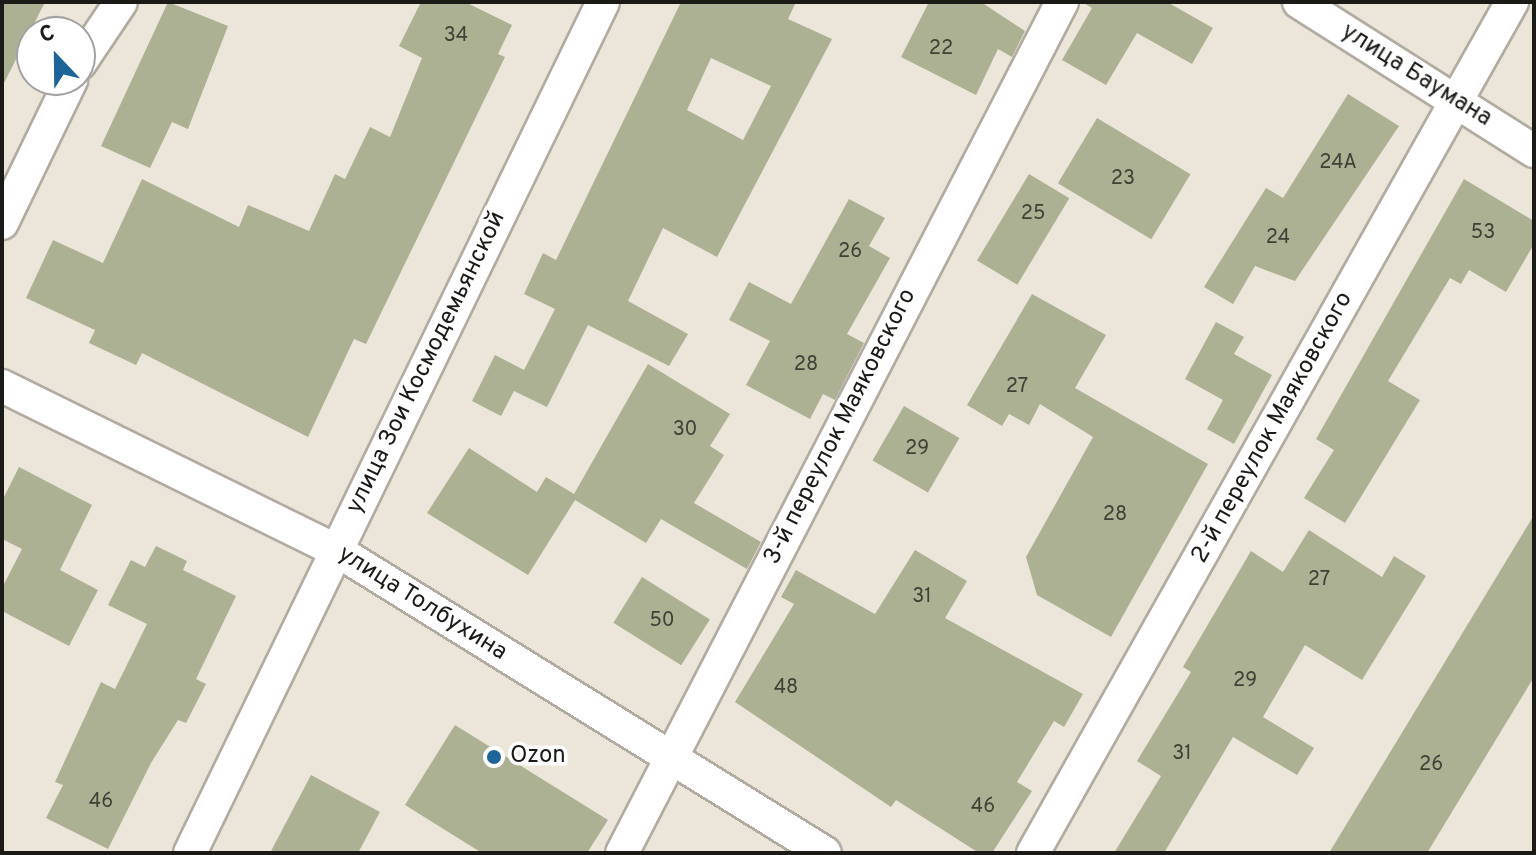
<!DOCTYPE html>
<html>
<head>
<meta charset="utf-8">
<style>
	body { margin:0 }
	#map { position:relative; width:1536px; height:855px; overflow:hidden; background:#ece5da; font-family:Overpass,sans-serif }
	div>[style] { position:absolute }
	.building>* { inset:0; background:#adb193; transform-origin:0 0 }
	.roads { filter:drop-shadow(2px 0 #b1aba1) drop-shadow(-2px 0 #b1aba1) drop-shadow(0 2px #b1aba1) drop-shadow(0 -2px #b1aba1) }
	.street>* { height:32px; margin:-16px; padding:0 16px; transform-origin:16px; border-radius:16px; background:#fff }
	.dots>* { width:22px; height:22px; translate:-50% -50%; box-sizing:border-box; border:4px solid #fff; border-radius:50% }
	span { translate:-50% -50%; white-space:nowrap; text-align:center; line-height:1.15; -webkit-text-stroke:7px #fff; paint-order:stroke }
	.number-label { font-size:20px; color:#404035 }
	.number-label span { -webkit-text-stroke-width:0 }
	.street-label { font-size:24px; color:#1c1a16 }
	.poi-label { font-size:24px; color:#1c1a16 }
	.left { translate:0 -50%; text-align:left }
	.frame { position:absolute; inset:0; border:4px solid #1c1a16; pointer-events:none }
	.north { position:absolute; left:16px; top:16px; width:80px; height:80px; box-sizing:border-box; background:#fff; border:2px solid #a4a3a2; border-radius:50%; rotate:338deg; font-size:22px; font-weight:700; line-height:32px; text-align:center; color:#1c1a16 }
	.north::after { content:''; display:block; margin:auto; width:28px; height:36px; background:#1d6498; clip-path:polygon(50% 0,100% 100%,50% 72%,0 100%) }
</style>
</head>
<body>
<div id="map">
	<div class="building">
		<div style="clip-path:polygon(2px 2px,45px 2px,2px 87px)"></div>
		<div style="clip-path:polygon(168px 2px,228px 26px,188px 129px,172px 122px,150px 168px,101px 146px)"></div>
		<div style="clip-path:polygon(421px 2px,465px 2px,512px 25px,498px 54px,505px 57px,366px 344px,354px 339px,308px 437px,142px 353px,136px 365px,89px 343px,95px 330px,26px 298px,53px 240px,103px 263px,142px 179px,239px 227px,248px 205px,309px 231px,335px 174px,345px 179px,370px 127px,390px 137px,422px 58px,399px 46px)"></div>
		<div style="clip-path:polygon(evenodd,681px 2px,796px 2px,788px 19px,832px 39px,717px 257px,663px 228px,628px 301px,688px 334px,669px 366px,588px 325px,547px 407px,514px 391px,501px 416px,472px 401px,495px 355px,524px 370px,555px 309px,524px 294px,543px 253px,556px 260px,681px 2px,711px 58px,771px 86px,743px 140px,687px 110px,711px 58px)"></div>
		<div style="clip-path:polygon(929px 2px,981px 2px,1025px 31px,1012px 57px,998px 49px,976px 95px,901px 57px)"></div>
		<div style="clip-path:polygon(1082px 2px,1167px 2px,1213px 28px,1192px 64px,1137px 33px,1106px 85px,1062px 60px,1092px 8px)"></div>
		<div style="clip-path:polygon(1348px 94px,1399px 126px,1295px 281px,1255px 266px,1233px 304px,1204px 287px,1266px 188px,1283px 198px)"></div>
		<div style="left:1097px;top:118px;width:109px;height:76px;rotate:31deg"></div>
		<div style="left:1029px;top:174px;width:47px;height:101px;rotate:31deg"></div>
		<div style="clip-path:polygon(1464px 179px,1534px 221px,1534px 244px,1506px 292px,1469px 270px,1461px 284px,1450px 278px,1388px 381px,1420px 400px,1345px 523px,1304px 498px,1334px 450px,1316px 439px)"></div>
		<div style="clip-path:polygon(849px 199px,885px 218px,869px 246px,890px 258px,847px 334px,864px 343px,835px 400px,823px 394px,810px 419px,746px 385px,770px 341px,729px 320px,749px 282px,791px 304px)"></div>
		<div style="clip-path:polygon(1032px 294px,1106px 335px,1075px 388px,1208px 464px,1111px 637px,1037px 595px,1026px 557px,1093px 437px,1040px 404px,1029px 425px,1009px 414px,1002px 426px,967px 405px)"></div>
		<div style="clip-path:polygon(1216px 322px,1244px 337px,1234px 354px,1272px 375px,1234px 444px,1207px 429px,1223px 400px,1185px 379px)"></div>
		<div style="clip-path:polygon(648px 364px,730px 414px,710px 446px,724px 455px,694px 503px,761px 542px,747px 569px,661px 519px,646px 543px,575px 500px,528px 575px,427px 513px,469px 448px,537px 492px,546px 477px,574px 494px)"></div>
		<div style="left:904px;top:406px;width:64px;height:63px;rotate:30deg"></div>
		<div style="clip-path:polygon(19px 467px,92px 505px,60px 570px,98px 590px,69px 646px,2px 611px,2px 588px,22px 549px,2px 539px,2px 501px)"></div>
		<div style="clip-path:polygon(1534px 515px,1534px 677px,1427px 853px,1329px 853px)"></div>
		<div style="clip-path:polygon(1309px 530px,1382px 577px,1394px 556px,1426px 576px,1362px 680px,1305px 645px,1263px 717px,1314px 748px,1297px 775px,1233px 737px,1164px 853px,1114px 853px,1161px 776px,1137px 761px,1191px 672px,1183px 667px,1251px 551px,1283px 572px)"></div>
		<div style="clip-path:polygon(156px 546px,187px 561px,183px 570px,236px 596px,196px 679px,206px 684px,186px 723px,178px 720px,151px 763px,108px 849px,46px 818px,63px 785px,55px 782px,101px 682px,115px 689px,147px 624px,108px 605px,131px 560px,145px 567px)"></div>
		<div style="clip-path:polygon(915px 550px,967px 581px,945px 618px,1083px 694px,1064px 727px,1054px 721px,1017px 782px,1032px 791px,992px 853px,979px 853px,896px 800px,891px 807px,735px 702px,794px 604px,781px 597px,796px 570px,875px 614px)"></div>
		<div style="left:642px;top:577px;width:80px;height:54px;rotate:32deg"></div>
		<div style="clip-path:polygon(455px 725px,608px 820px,587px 853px,482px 853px,405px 805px)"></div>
		<div style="clip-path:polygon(311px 775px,380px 812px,358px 853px,270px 853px)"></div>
	</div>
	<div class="roads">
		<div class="street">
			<div style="left:1299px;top:2px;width:278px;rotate:32.4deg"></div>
			<div style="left:80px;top:63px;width:73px;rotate:-56.1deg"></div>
			<div style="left:2px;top:223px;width:159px;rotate:-64.2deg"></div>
			<div style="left:2px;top:386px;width:372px;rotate:26.2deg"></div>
			<div style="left:336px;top:550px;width:575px;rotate:31.78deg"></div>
			<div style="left:190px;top:853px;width:946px;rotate:-64.11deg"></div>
			<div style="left:622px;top:853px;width:958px;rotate:-62.66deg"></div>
			<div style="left:1033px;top:853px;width:977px;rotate:-60.63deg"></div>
		</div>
	</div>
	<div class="dots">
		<div style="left:494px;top:757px;background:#1d6498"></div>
	</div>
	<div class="number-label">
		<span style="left:456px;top:36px">34</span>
		<span style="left:941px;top:49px">22</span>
		<span style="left:1338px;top:163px">24А</span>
		<span style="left:1123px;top:179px">23</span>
		<span style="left:1033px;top:214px">25</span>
		<span style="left:1483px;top:233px">53</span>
		<span style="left:1278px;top:238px">24</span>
		<span style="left:850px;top:252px">26</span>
		<span style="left:806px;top:365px">28</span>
		<span style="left:1017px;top:387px">27</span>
		<span style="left:685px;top:430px">30</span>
		<span style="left:917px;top:449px">29</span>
		<span style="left:1115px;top:515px">28</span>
		<span style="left:1319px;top:580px">27</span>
		<span style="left:922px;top:597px">31</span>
		<span style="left:662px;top:621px">50</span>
		<span style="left:1245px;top:681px">29</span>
		<span style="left:786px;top:688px">48</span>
		<span style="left:1182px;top:754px">31</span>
		<span style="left:1431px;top:765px">26</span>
		<span style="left:101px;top:802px">46</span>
		<span style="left:983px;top:807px">46</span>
	</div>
	<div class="street-label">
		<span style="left:1416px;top:76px;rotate:32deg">улица Баумана</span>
		<span style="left:427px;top:363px;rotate:-64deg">улица Зои Космодемьянской</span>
		<span style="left:841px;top:427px;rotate:-63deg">3-й переулок Маяковского</span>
		<span style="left:1273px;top:428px;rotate:-61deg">2-й переулок Маяковского</span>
		<span style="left:422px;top:604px;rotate:32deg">улица Толбухина</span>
	</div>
	<div class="poi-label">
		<span class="left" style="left:510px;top:757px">Ozon</span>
	</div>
	<div class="frame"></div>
	<div class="north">С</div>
</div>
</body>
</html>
